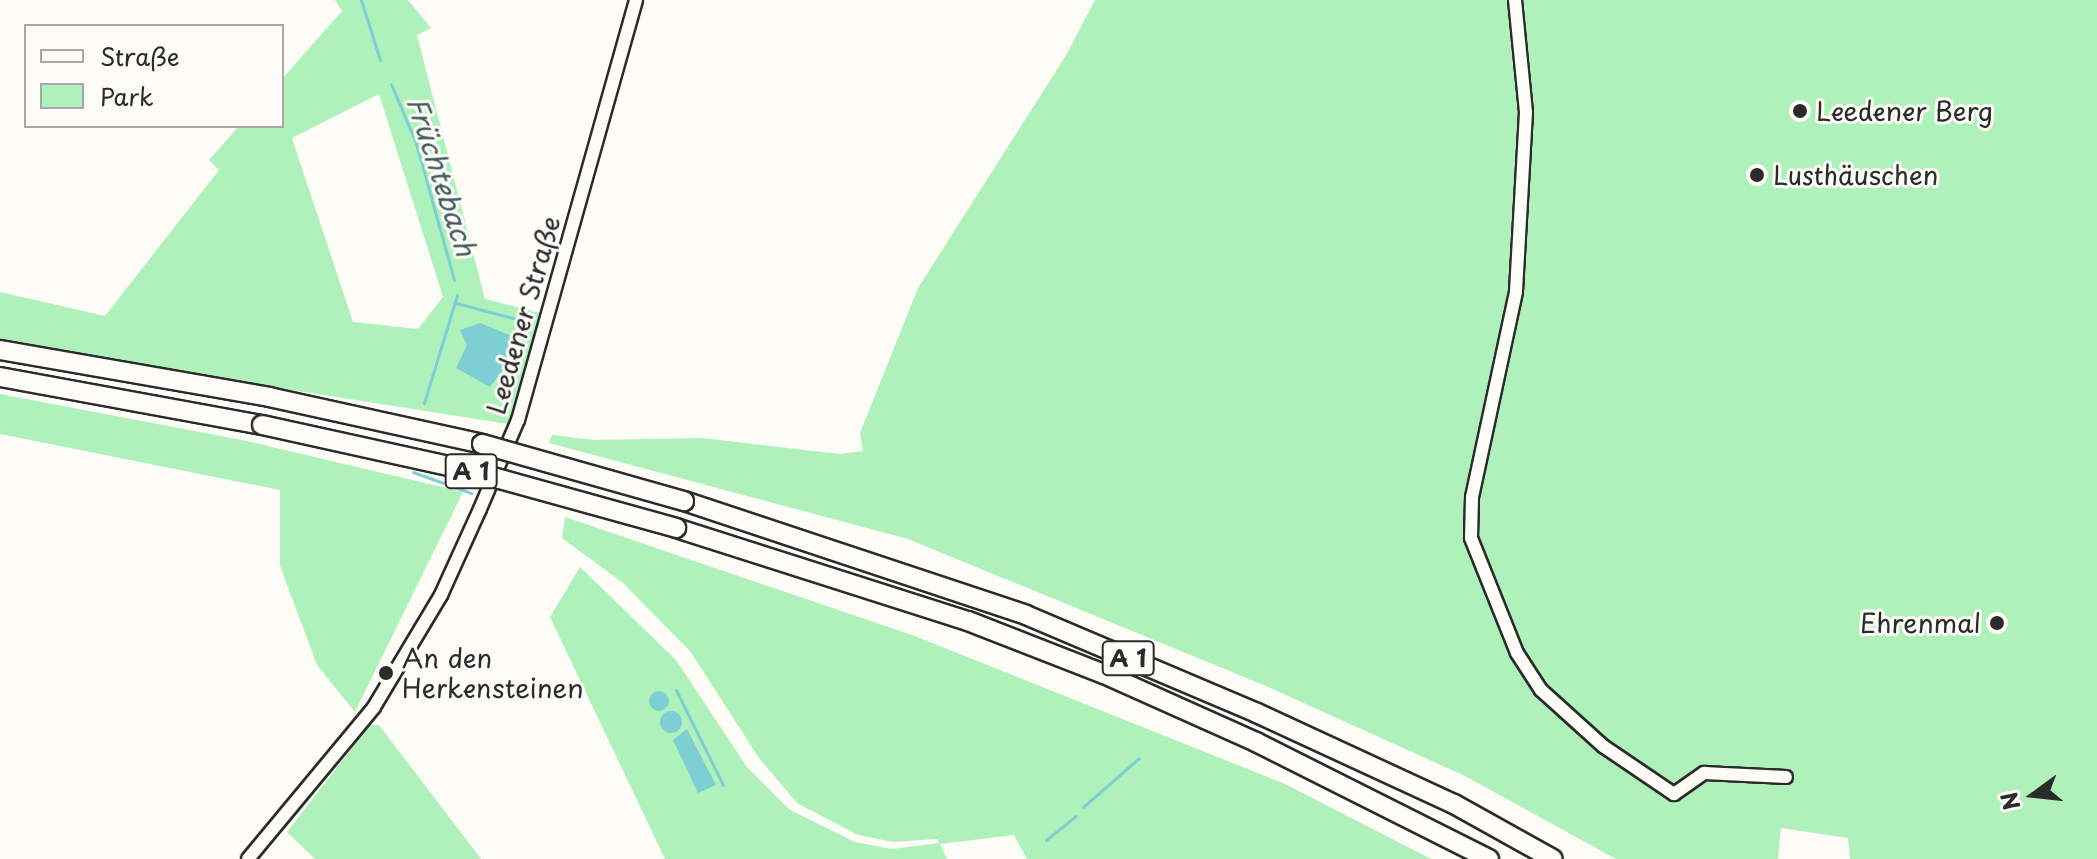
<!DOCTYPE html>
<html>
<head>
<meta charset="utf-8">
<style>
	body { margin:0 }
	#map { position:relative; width:2097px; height:859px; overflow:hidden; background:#fdfcf7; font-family:"Playpen Sans",sans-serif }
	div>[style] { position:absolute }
	.green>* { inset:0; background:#aef1ba }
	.water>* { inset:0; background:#7ecfd4 }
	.round { border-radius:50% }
	.stream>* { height:3px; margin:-1.5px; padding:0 1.5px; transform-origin:1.5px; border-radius:1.5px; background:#7ecfd4 }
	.roads { filter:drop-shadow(2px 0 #2b2b2b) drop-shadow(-2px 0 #2b2b2b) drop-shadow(0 2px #2b2b2b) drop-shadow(0 -2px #2b2b2b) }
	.minor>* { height:12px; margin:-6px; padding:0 6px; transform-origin:6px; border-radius:6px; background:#fdfcf7 }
	.highway>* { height:18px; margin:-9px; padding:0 9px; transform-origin:9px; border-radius:9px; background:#fdfcf7 }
	.bridges { filter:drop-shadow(2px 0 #2b2b2b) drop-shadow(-2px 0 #2b2b2b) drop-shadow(0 2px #2b2b2b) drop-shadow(0 -2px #2b2b2b) }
	.highway-bridge>* { height:18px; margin:-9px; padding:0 9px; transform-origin:9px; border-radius:9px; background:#fdfcf7 }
	.dots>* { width:22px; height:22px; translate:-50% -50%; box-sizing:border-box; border:4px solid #fdfcf7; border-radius:50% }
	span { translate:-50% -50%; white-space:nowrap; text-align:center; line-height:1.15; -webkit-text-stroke:6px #fdfcf7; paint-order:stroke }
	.shield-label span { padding:2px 6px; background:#fdfcf7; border:2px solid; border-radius:6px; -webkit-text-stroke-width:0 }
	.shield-label { font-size:24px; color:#2b2b2b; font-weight:700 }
	.poi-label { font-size:26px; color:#2b2b2b }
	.left { translate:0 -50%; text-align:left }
	.right { translate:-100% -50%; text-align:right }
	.street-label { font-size:26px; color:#2b2b2b }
	.water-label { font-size:28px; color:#445c5e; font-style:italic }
	.legend { position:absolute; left:24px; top:24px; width:260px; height:104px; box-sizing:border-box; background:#fdfcf7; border:2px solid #a9a8a5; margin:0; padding:10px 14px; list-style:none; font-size:24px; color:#2b2b2b }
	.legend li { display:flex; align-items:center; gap:16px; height:40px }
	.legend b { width:40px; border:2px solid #a9a8a5 }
	.north { position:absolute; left:1993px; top:755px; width:80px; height:80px; -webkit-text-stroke:6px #fdfcf7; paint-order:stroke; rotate:255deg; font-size:22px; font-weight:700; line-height:32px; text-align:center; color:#2b2b2b }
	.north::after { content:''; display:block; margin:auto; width:28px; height:36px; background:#2b2b2b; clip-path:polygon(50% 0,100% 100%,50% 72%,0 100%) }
</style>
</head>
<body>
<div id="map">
	<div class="green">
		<div style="clip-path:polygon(evenodd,335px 0,408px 0,431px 28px,417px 35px,485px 299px,540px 313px,508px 424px,0 344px,0 292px,105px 316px,219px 170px,209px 160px,239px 126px,282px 126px,282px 79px,342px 11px,335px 0,379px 94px,443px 297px,418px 329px,353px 322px,292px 138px,379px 94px)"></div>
		<div style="clip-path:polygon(1095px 0,2097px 0,2097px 859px,1850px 859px,1848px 838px,1781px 828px,1778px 859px,1616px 859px,1465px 776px,1266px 686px,908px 539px,549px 443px,552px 435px,595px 440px,702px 438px,839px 454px,863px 451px,860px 433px,918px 288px,1065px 57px)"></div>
		<div style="clip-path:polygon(0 394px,247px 441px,463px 492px,355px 712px,317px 665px,280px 566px,280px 490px,0 434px)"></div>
		<div style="clip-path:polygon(565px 517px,912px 635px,1285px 784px,1431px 859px,1027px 859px,1014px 835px,940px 844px,947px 859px,665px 859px,550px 617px,580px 567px,676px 660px,747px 767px,790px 810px,855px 842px,892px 849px,939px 843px,937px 839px,893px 842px,858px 835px,797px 803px,759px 758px,690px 651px,623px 583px,562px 538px)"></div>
		<div style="clip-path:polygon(370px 725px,379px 725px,481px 859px,315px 859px,287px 832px)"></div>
	</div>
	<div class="water">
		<div style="clip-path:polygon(480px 323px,512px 336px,505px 368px,490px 387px,456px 368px,467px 345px,460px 330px)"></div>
		<div class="round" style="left:649px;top:691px;width:20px;height:20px"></div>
		<div class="round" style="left:660px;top:711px;width:22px;height:22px"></div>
		<div style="clip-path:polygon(687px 729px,716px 785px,698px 793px,673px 740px)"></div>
	</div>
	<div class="stream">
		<div style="left:361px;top:0;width:63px;rotate:72.4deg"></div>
		<div style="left:391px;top:84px;width:64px;rotate:67deg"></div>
		<div style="left:416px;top:143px;width:142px;rotate:74.5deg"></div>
		<div style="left:456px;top:303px;width:70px;rotate:14.8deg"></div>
		<div style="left:524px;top:321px;width:11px;rotate:75deg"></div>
		<div style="left:527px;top:332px;width:68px;rotate:106.3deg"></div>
		<div style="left:424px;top:403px;width:113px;rotate:-73deg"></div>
		<div style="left:413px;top:472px;width:62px;rotate:19.9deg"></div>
		<div style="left:676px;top:690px;width:106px;rotate:63.7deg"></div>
		<div style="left:1083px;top:807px;width:74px;rotate:-41.2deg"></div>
		<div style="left:1046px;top:840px;width:38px;rotate:-39deg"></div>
	</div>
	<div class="roads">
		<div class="minor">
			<div style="left:1515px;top:0;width:113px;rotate:84.4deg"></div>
			<div style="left:1526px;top:112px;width:180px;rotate:93.2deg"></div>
			<div style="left:1516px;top:292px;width:210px;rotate:102.1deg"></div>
			<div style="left:1472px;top:497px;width:41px;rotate:91.4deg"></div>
			<div style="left:1471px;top:538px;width:124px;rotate:68.2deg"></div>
			<div style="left:1517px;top:653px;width:44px;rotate:57deg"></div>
			<div style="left:1541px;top:690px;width:84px;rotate:42.1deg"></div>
			<div style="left:1603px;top:746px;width:86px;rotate:34.1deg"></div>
			<div style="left:1674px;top:794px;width:37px;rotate:-35deg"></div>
			<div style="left:1704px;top:773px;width:82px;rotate:2.8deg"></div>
			<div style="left:248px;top:859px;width:197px;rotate:-50.3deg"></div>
			<div style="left:374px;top:707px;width:131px;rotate:-59.1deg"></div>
			<div style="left:441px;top:595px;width:94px;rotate:-65.6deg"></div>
			<div style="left:480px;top:509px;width:97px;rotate:-66.9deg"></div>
			<div style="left:518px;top:420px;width:436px;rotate:-74.3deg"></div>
		</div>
		<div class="highway">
			<div style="left:0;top:350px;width:273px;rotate:9.9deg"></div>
			<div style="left:269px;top:397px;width:218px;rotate:12.4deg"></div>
			<div style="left:0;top:377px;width:266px;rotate:10.4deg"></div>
			<div style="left:684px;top:501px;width:360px;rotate:18.4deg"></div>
			<div style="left:1026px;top:615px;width:251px;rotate:23deg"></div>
			<div style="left:1257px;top:713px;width:217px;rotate:24.8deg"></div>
			<div style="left:1454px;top:804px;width:113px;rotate:29.1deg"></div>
			<div style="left:676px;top:528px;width:306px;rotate:17.7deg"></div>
			<div style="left:968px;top:621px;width:146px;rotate:21.3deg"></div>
			<div style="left:1104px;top:674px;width:167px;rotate:24.1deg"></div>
			<div style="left:1256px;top:742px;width:261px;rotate:26.7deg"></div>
		</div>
	</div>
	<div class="bridges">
		<div class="highway-bridge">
			<div style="left:262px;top:425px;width:214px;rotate:12.4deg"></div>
			<div style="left:471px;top:471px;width:213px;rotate:15.5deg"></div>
			<div style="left:482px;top:444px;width:210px;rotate:15.8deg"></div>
		</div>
	</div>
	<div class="dots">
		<div style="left:1800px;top:111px;background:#2b2b2b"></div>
		<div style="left:1757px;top:175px;background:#2b2b2b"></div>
		<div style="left:1997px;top:623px;background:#2b2b2b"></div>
		<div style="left:386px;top:673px;background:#2b2b2b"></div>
	</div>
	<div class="shield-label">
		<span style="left:471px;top:471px">A 1</span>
		<span style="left:1128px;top:658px">A 1</span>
	</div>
	<div class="poi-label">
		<span class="left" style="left:1816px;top:111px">Leedener Berg</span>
		<span class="left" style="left:1773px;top:175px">Lusthäuschen</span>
		<span class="right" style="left:1981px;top:623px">Ehrenmal</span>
		<span class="left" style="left:402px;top:673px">An den<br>Herkensteinen</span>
	</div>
	<div class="street-label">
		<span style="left:523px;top:315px;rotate:-74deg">Leedener Straße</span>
	</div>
	<div class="water-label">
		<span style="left:442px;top:176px;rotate:72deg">Früchtebach</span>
	</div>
	<ul class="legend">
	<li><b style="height:10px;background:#fdfcf7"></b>Straße</li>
	<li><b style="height:22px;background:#aef1ba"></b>Park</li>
	</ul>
	<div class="north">N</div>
</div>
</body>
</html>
